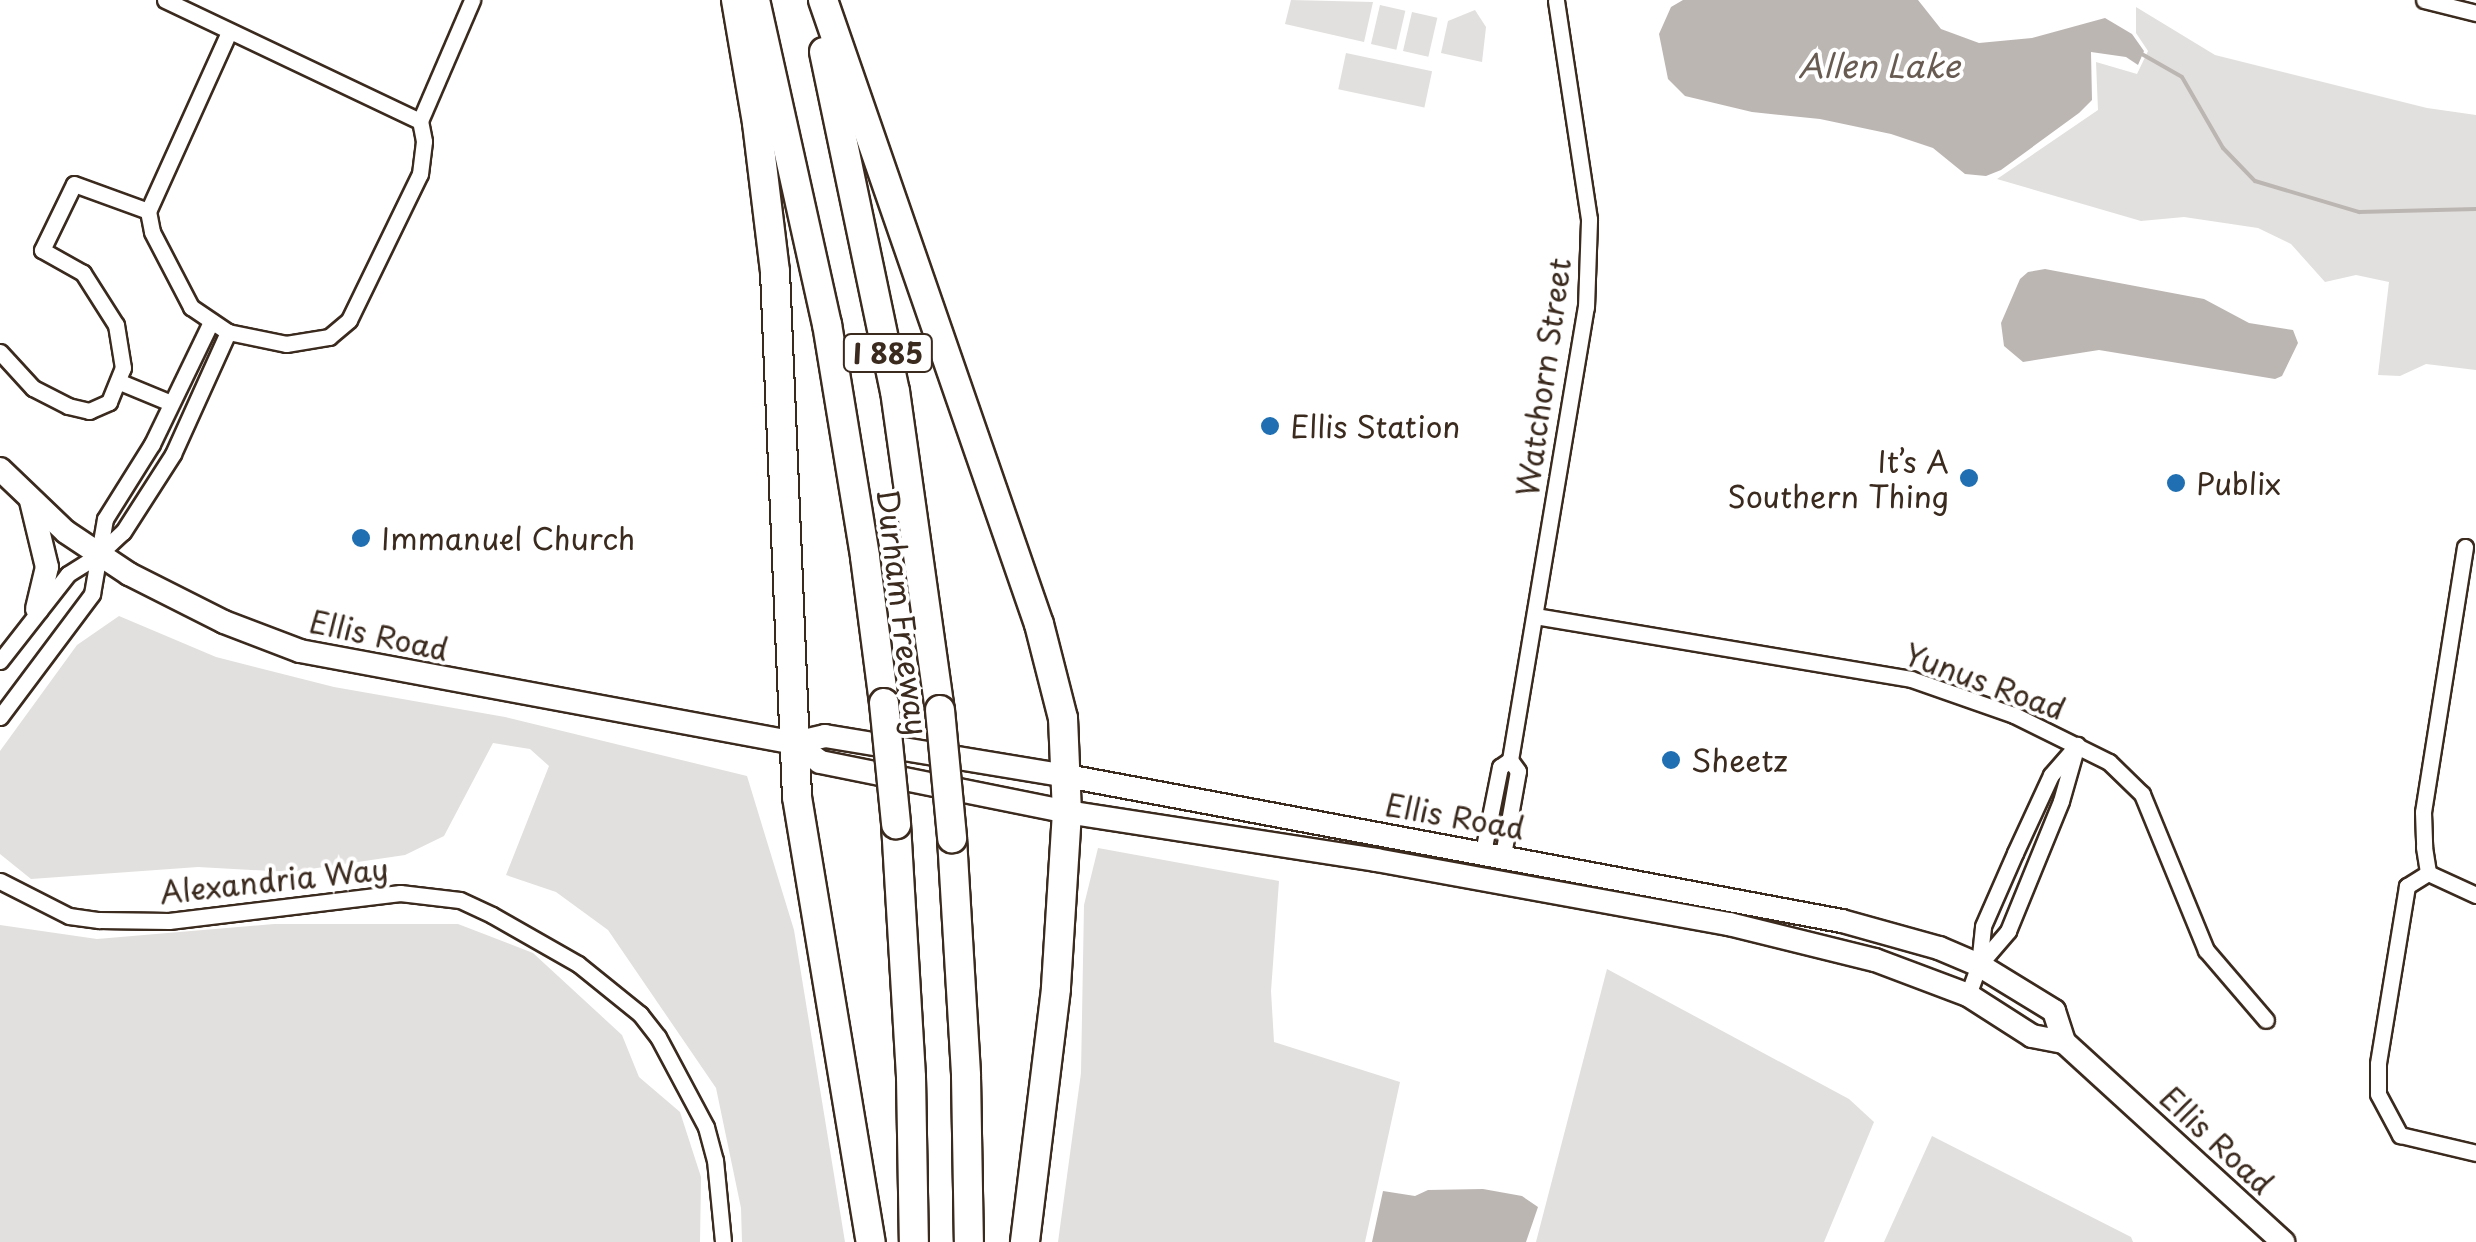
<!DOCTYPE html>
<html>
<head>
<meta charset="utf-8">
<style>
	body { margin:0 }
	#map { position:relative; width:2476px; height:1242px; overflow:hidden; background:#fff; font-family:"Playpen Sans",sans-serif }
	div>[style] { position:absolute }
	.green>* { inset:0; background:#e2e0de; transform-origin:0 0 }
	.water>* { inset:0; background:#bcb6b3 }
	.stream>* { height:4px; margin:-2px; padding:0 2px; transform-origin:2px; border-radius:2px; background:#bcb6b3 }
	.roads { filter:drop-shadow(2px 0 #3b2a1e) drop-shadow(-2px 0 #3b2a1e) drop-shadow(0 2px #3b2a1e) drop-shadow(0 -2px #3b2a1e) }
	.minor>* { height:15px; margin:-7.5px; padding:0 7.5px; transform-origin:7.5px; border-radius:7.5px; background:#fff }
	.secondary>* { height:22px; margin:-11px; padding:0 11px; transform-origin:11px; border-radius:11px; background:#fff }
	.motorway>* { height:28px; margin:-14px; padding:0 14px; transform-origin:14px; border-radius:14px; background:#fff }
	.bridges { filter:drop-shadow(2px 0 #3b2a1e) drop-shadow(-2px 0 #3b2a1e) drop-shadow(0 2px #3b2a1e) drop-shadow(0 -2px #3b2a1e) }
	.motorway-bridge>* { height:28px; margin:-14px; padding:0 14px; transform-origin:14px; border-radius:14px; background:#fff }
	.dots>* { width:28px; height:28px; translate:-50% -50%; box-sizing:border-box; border:5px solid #fff; border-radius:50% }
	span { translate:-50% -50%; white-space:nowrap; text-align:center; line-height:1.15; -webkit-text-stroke:8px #fff; paint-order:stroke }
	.shield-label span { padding:2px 8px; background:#fff; border:2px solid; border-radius:8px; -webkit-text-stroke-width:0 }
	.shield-label { font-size:28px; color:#3b2a1e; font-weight:700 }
	.street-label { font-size:30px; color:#3b2a1e }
	.poi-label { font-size:30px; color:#3b2a1e }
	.left { translate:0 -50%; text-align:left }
	.right { translate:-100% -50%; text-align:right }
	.water-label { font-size:32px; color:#685b52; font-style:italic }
</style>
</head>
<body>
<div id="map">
	<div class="green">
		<div style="clip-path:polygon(1291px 0,1373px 2px,1364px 42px,1285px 24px)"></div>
		<div style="left:1380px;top:5px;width:26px;height:40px;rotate:13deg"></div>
		<div style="clip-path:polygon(2136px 7px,2215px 55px,2427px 108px,2476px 115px,2476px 370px,2426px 364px,2400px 376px,2378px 375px,2389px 282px,2356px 275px,2325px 282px,2291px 244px,2258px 228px,2184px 217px,2141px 221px,1997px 179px,2098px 110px,2096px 62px,2137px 74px,2148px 51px,2136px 33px)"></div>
		<div style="clip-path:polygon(1475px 10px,1486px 27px,1482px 62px,1441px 53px,1448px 21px)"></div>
		<div style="left:1412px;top:12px;width:26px;height:40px;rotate:13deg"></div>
		<div style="left:1346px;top:53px;width:88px;height:37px;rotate:12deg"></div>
		<div style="clip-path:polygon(119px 616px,216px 657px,334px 687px,505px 717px,747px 776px,794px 930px,845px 1242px,742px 1242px,741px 1208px,716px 1088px,608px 930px,556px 892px,506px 875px,549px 766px,530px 749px,493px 743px,444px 836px,405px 855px,290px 872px,198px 867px,31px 879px,0 854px,0 751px,77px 645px)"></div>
		<div style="clip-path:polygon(1098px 848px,1279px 881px,1271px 991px,1274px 1042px,1400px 1082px,1365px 1242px,1058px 1242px,1081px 1073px,1084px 905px)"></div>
		<div style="clip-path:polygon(274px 924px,458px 924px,533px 953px,622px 1035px,639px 1077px,680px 1112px,701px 1177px,700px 1242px,0 1242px,0 925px,97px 939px)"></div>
		<div style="clip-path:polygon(1607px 969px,1849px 1099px,1874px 1122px,1824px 1242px,1536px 1242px)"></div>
		<div style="clip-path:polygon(1932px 1136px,2131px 1237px,2133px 1242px,1884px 1242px)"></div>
	</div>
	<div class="water">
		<div style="clip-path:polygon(1683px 0,1918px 0,1941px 29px,1979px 43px,2032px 38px,2105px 18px,2132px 34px,2144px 51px,2138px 65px,2126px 57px,2091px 52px,2092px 100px,2079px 113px,2001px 170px,1986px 176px,1965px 174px,1933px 148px,1891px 134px,1820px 119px,1752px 112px,1685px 96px,1668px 79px,1659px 34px,1671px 7px)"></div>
		<div style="clip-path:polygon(2045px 269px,2204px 299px,2249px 323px,2293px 330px,2298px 343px,2282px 376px,2275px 379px,2099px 350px,2023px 362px,2004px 346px,2001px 323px,2020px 279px,2028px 272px)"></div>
		<div style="clip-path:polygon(1483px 1189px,1522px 1196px,1538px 1207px,1526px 1242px,1372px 1242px,1383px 1191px,1415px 1196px,1428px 1190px)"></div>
	</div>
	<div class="stream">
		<div style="left:2140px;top:53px;width:48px;rotate:29.7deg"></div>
		<div style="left:2182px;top:77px;width:82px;rotate:60deg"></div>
		<div style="left:2223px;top:148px;width:46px;rotate:45.9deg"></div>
		<div style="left:2255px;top:181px;width:109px;rotate:16.6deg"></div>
		<div style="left:2359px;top:212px;width:117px;rotate:-1.5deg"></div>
	</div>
	<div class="roads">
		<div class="minor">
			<div style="left:165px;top:0;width:282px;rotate:25.4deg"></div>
			<div style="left:2424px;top:0;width:54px;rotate:14deg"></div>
			<div style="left:229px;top:32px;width:196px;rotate:114.3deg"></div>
			<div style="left:148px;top:211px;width:21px;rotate:79deg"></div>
			<div style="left:152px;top:232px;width:85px;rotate:62.5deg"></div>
			<div style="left:191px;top:307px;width:45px;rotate:34deg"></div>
			<div style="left:228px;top:332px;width:59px;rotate:11.7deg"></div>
			<div style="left:286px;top:344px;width:44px;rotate:-9.2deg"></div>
			<div style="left:329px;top:337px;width:26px;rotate:-40deg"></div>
			<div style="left:349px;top:320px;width:162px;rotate:-64.1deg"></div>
			<div style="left:420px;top:174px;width:33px;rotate:-83deg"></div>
			<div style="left:424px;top:141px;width:20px;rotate:-101deg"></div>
			<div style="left:420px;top:121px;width:132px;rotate:-66.7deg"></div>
			<div style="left:0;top:352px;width:49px;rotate:47.5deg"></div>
			<div style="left:33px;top:388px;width:39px;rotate:27deg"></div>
			<div style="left:68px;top:406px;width:22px;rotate:13deg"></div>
			<div style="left:89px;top:411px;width:22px;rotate:-24deg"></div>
			<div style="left:109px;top:402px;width:37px;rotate:-68deg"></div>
			<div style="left:123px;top:368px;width:44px;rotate:-99.2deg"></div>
			<div style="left:116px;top:325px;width:62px;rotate:-122.4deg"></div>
			<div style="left:83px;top:273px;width:47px;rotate:-150.7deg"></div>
			<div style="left:42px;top:250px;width:73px;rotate:-64.1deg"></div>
			<div style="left:74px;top:184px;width:79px;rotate:20deg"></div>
			<div style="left:120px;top:382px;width:55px;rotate:22.4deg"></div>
			<div style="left:2465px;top:547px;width:268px;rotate:99deg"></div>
			<div style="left:2423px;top:812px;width:35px;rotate:88deg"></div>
			<div style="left:2424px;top:847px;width:26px;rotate:81deg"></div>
			<div style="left:2428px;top:873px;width:53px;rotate:24.6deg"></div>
			<div style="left:1535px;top:616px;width:381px;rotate:9.5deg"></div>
			<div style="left:1911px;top:679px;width:109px;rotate:19.3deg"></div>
			<div style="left:2014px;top:715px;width:106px;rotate:26.3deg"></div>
			<div style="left:2109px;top:762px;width:46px;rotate:44.1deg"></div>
			<div style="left:2142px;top:794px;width:169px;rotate:67.7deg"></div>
			<div style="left:2206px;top:950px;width:92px;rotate:49.4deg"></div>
			<div style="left:0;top:661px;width:110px;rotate:-52deg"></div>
			<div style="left:68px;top:574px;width:36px;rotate:-32deg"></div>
			<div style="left:98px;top:555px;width:34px;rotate:-43deg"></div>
			<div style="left:123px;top:532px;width:93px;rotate:-57.3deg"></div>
			<div style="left:173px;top:454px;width:134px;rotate:-65.7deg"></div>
			<div style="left:0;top:717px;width:154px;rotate:-53.2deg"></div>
			<div style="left:92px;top:594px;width:76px;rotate:-80.2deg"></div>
			<div style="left:105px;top:519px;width:89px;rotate:-57.9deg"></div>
			<div style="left:152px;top:444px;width:136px;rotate:-64.2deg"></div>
			<div style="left:1483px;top:852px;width:87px;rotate:-78.7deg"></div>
			<div style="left:1500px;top:767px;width:12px;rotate:-35deg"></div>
			<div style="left:1510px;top:760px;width:459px;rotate:-80.5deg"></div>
			<div style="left:1586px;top:307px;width:88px;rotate:-88deg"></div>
			<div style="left:1589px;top:219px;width:221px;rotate:-98.6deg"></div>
			<div style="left:1503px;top:855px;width:85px;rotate:-79.9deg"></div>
			<div style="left:1518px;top:771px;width:14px;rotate:-126deg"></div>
			<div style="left:2428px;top:873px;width:25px;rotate:148deg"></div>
			<div style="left:2407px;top:886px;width:180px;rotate:99.3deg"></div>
			<div style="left:2378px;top:1064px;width:30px;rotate:90deg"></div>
			<div style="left:2378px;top:1094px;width:47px;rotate:61.8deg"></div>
			<div style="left:2400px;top:1135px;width:78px;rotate:13.3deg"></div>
			<div style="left:0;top:881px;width:77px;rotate:26.9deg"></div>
			<div style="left:69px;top:916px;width:30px;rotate:8deg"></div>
			<div style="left:99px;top:920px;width:70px;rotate:0.8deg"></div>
			<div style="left:169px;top:921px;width:233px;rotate:-6.9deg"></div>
			<div style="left:400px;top:893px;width:60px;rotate:6.7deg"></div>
			<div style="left:460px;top:900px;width:35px;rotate:25deg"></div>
			<div style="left:492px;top:915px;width:99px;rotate:29.7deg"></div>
			<div style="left:578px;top:964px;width:80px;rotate:38.9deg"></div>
			<div style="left:640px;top:1014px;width:29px;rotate:52deg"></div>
			<div style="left:658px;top:1037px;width:102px;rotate:61.9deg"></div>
			<div style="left:706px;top:1127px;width:34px;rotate:75deg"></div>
			<div style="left:715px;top:1160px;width:82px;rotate:84.4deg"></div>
			<div style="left:1979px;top:965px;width:45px;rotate:-49.5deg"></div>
			<div style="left:2008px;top:931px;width:140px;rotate:-67.8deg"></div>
			<div style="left:2061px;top:801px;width:58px;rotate:-74.1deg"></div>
			<div style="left:1968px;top:995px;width:32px;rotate:-70deg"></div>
			<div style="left:1979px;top:965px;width:39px;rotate:-84deg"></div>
			<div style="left:1983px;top:926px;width:80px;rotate:-66.3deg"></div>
			<div style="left:2015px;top:853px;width:86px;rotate:-65.2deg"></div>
			<div style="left:2051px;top:775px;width:40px;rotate:-49deg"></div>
		</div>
		<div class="secondary">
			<div style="left:0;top:469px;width:91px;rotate:43.7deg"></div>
			<div style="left:66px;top:532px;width:76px;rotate:33.7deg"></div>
			<div style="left:129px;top:574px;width:106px;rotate:26.8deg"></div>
			<div style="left:224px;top:622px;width:81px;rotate:20.9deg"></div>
			<div style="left:300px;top:651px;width:503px;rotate:10.53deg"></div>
			<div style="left:795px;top:743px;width:31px;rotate:-13deg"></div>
			<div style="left:825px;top:736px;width:245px;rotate:9.4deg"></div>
			<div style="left:1067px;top:776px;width:788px;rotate:10.6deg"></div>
			<div style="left:1842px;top:921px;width:101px;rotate:15.6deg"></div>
			<div style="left:1939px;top:948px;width:43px;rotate:23deg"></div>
			<div style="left:1979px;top:965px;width:88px;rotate:31.5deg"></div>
			<div style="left:2054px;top:1011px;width:33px;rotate:72deg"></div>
			<div style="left:31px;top:501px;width:68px;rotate:76.4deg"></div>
			<div style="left:47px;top:567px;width:43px;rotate:103.4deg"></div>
			<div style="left:795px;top:743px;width:31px;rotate:37deg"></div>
			<div style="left:820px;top:762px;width:252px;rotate:11.4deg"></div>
			<div style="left:1067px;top:812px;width:313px;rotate:8.8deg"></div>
			<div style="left:1376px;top:860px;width:359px;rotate:10.3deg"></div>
			<div style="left:1729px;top:924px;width:150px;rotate:13.9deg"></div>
			<div style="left:1875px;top:960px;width:99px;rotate:20.6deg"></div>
			<div style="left:1968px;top:995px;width:76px;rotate:32.6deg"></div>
			<div style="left:2032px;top:1036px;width:33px;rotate:11deg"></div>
			<div style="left:2064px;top:1042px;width:297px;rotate:42.4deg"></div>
		</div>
		<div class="motorway">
			<div style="left:736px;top:0;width:125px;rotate:80.3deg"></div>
			<div style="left:757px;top:123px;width:150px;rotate:83.1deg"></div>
			<div style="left:775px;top:272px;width:525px;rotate:87.6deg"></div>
			<div style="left:797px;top:797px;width:451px;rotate:80.6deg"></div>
			<div style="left:755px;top:0;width:332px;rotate:77.5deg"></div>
			<div style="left:827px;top:324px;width:236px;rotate:80.7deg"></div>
			<div style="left:865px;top:557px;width:147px;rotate:82.6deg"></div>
			<div style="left:823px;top:0;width:660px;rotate:70.91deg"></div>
			<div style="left:1039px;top:624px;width:97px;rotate:75.7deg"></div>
			<div style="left:1063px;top:718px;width:94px;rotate:87.6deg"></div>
			<div style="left:1067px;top:812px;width:177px;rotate:93.6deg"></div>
			<div style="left:1056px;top:989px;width:255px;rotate:97deg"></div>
			<div style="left:824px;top:52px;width:346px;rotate:78.2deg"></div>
			<div style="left:895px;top:391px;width:322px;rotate:82deg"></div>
			<div style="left:896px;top:824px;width:253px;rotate:86.6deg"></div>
			<div style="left:911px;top:1077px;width:165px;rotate:89deg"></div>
			<div style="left:952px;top:838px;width:238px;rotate:86.6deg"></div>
			<div style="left:966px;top:1076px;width:166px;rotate:89deg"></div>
		</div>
	</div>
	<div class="bridges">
		<div class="motorway-bridge">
			<div style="left:884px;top:703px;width:122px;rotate:84.3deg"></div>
			<div style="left:940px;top:710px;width:129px;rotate:84.6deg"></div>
		</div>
	</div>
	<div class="dots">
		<div style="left:1270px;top:426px;background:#1f6fb2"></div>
		<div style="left:1969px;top:478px;background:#1f6fb2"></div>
		<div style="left:2176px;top:483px;background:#1f6fb2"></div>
		<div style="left:361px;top:538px;background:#1f6fb2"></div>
		<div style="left:1671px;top:760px;background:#1f6fb2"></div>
	</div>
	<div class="shield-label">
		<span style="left:888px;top:353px">I 885</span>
	</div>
	<div class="street-label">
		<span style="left:1543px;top:377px;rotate:-82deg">Watchorn Street</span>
		<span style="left:903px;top:612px;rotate:83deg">Durham Freeway</span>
		<span style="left:379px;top:635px;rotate:12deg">Ellis Road</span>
		<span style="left:1985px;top:681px;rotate:20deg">Yunus Road</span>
		<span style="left:1455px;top:816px;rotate:10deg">Ellis Road</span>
		<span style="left:274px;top:880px;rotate:-6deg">Alexandria Way</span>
		<span style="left:2217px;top:1140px;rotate:43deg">Ellis Road</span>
	</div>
	<div class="poi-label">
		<span class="left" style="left:1290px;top:426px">Ellis Station</span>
		<span class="right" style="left:1949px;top:478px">It’s A<br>Southern Thing</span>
		<span class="left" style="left:2196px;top:483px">Publix</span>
		<span class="left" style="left:381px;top:538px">Immanuel Church</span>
		<span class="left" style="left:1691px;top:760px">Sheetz</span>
	</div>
	<div class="water-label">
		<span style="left:1879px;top:65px">Allen Lake</span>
	</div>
</div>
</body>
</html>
